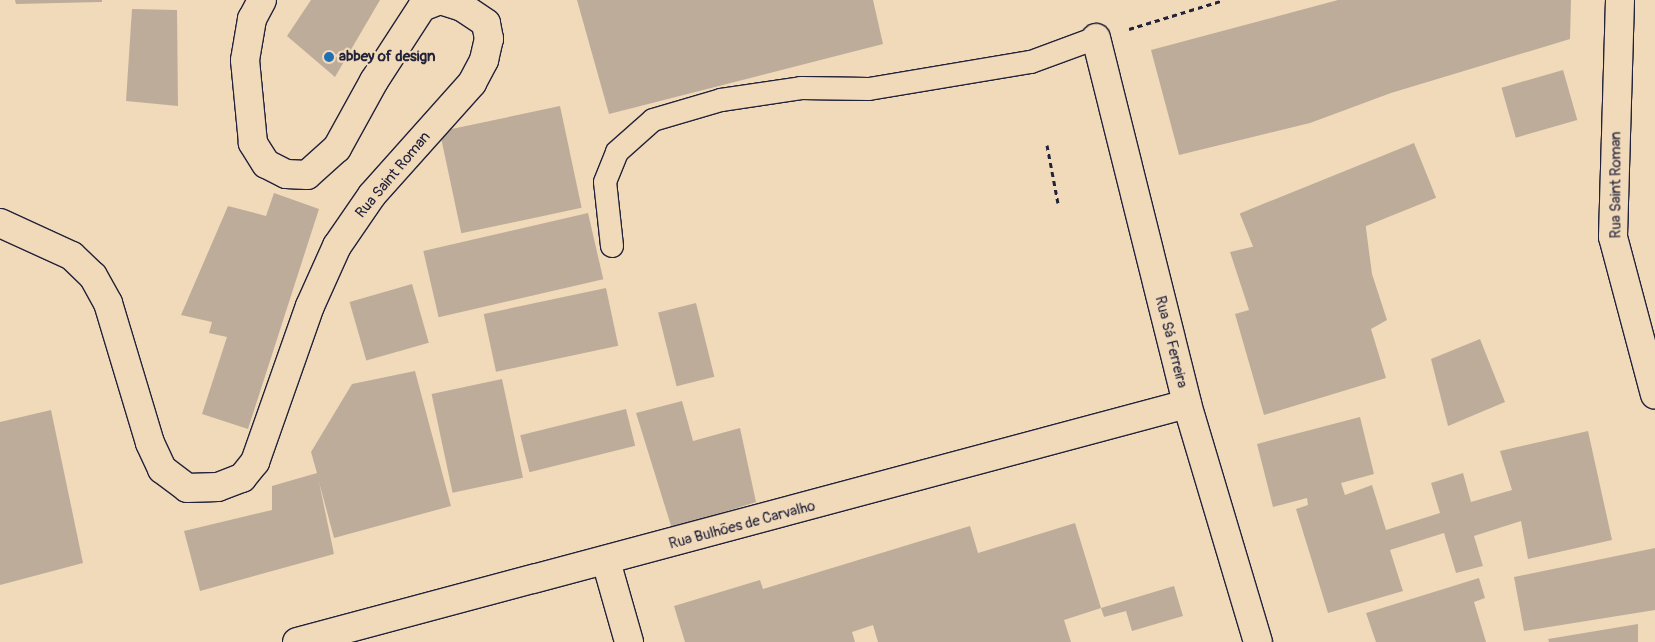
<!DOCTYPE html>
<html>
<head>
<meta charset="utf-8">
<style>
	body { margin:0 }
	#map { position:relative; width:1655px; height:642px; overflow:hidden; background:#f1daba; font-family:Pangolin,sans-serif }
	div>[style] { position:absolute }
	.building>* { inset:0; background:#beac9b; transform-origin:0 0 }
	.path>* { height:3px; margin-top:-1.5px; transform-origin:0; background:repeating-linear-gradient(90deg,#22223b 0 5px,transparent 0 9px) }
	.roads { filter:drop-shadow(1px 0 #22223b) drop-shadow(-1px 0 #22223b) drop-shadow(0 1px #22223b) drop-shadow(0 -1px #22223b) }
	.lane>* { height:22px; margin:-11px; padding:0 11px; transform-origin:11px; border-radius:11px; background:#f1daba }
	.street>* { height:28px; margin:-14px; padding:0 14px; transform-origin:14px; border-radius:14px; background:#f1daba }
	.dots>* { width:14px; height:14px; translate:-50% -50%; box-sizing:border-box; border:2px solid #f1daba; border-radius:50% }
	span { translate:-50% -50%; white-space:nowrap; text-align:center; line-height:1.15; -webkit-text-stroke:4.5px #f1daba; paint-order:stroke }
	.poi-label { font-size:15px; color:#22223b; font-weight:700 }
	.left { translate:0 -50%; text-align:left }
	.street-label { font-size:15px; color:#22223b }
</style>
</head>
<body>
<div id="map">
	<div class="building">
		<div style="clip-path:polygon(15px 0,102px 0,102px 2px,16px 4px)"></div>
		<div style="clip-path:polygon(311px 0,380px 0,335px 77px,287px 36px)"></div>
		<div style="clip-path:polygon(577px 0,873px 0,883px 44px,609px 114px)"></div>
		<div style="clip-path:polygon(1338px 0,1571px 0,1570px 39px,1391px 93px,1310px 123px,1179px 155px,1151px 50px)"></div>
		<div style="clip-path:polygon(132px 9px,177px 10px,178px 106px,126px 101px)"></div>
		<div style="left:1563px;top:70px;width:52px;height:64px;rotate:74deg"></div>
		<div style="left:560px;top:106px;width:104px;height:123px;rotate:78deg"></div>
		<div style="left:1414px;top:143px;width:59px;height:188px;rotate:68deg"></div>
		<div style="clip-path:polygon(274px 193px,319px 209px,248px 429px,202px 414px,227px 337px,209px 333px,212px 322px,181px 315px,228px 206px,266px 216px)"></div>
		<div style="left:588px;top:213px;width:68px;height:169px;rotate:77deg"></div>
		<div style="clip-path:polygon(1365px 221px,1372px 274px,1387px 320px,1371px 329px,1386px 378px,1264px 415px,1235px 314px,1249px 310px,1230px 252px)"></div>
		<div style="left:412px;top:284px;width:61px;height:65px;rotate:74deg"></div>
		<div style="left:606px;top:288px;width:59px;height:125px;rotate:78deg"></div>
		<div style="left:696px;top:303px;width:76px;height:39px;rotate:76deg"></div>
		<div style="clip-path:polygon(1480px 339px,1505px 402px,1448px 426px,1431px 359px)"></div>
		<div style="clip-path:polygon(415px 371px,451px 506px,334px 538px,319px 482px,334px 554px,200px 591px,184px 531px,272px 510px,272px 486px,317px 473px,311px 452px,352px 384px)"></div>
		<div style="left:502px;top:379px;width:101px;height:72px;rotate:78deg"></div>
		<div style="clip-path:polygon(682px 401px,693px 441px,740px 428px,756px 502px,672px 529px,636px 413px)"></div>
		<div style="left:626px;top:409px;width:38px;height:109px;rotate:76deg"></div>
		<div style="clip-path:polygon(51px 410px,83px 563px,0 585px,0 422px)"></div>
		<div style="clip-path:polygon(1360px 417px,1374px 474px,1341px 483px,1345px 495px,1372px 485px,1386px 530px,1440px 513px,1431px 483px,1463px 473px,1471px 502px,1512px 490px,1500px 451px,1588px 431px,1612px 540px,1528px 559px,1521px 521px,1474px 536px,1483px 566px,1456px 573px,1444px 533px,1390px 550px,1403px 591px,1328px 613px,1296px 509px,1308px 505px,1307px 498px,1273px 507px,1257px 444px)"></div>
		<div style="clip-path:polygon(1075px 523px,1101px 608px,1174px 586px,1183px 616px,1132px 631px,1126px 611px,1104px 617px,1101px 608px,1064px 620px,1071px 642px,878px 642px,873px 625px,852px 632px,855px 642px,685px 642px,674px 606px,760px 580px,763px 589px,970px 526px,978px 553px)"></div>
		<div style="clip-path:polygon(1655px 548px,1655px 610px,1524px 631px,1514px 577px)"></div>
		<div style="clip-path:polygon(1479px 578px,1485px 598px,1474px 602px,1486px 642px,1376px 642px,1366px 613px)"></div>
		<div style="clip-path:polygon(1638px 624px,1638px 642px,1549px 642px,1548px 639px)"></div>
	</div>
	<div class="path">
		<div style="left:1129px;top:29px;width:99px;rotate:-17deg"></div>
		<div style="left:1047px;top:145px;width:59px;rotate:79.3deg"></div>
	</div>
	<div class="roads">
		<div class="lane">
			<div style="left:612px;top:246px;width:64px;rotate:-96.2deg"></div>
			<div style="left:605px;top:182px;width:32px;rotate:-68deg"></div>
			<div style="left:617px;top:152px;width:48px;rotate:-41.6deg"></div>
			<div style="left:653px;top:120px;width:71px;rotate:-16.4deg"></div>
			<div style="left:721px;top:100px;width:81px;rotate:-8.5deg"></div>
			<div style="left:801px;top:88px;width:68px;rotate:0.8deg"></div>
			<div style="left:869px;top:89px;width:164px;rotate:-9.5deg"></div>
			<div style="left:1031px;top:62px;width:69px;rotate:-20.3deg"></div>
		</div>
		<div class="street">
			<div style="left:1620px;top:0;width:237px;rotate:91.7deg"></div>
			<div style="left:1613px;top:237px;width:163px;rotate:75.1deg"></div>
			<div style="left:1096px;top:38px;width:377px;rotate:76deg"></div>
			<div style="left:1187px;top:404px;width:248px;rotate:73.4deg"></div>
			<div style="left:0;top:223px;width:79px;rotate:24.6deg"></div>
			<div style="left:72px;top:256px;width:29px;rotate:44deg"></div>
			<div style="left:93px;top:276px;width:31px;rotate:61deg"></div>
			<div style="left:108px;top:303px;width:146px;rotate:73.3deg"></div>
			<div style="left:150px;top:443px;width:29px;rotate:65deg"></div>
			<div style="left:162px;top:469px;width:31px;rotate:37deg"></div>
			<div style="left:187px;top:488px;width:31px;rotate:-2deg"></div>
			<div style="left:218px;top:487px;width:26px;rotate:-21deg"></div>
			<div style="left:242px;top:478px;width:21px;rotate:-51deg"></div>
			<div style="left:255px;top:462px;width:165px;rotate:-70.6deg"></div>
			<div style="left:310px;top:306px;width:66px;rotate:-65.8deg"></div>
			<div style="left:337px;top:246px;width:62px;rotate:-55.5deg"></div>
			<div style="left:372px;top:195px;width:150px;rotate:-48.2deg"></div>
			<div style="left:472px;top:83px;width:26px;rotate:-62deg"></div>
			<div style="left:484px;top:60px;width:22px;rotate:-77deg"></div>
			<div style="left:489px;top:39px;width:16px;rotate:-101deg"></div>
			<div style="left:486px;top:23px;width:29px;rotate:-146deg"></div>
			<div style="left:462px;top:7px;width:23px;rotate:-162deg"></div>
			<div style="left:440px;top:0;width:19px;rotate:159deg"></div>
			<div style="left:422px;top:7px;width:88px;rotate:123deg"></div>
			<div style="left:374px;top:81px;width:77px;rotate:118.9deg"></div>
			<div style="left:337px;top:148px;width:40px;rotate:138deg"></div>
			<div style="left:307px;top:175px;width:21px;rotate:-177deg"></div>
			<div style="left:286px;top:174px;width:22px;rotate:-153deg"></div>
			<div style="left:266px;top:164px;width:25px;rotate:-122deg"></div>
			<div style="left:253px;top:143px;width:83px;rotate:-95.5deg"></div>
			<div style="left:245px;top:60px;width:42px;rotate:-80.3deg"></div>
			<div style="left:252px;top:19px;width:21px;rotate:-62deg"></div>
			<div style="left:606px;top:561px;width:84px;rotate:74.1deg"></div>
			<div style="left:297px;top:642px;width:921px;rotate:-14.97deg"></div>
		</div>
	</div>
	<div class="dots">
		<div style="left:329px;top:57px;background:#1f6fb2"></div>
	</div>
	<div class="poi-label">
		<span class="left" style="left:339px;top:57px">abbey of design</span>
	</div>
	<div class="street-label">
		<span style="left:393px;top:175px;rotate:-50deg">Rua Saint Roman</span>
		<span style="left:1616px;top:185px;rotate:-90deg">Rua Saint Roman</span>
		<span style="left:1171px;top:342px;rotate:76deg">Rua Sá Ferreira</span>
		<span style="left:742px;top:525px;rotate:-15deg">Rua Bulhões de Carvalho</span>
	</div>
</div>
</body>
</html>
